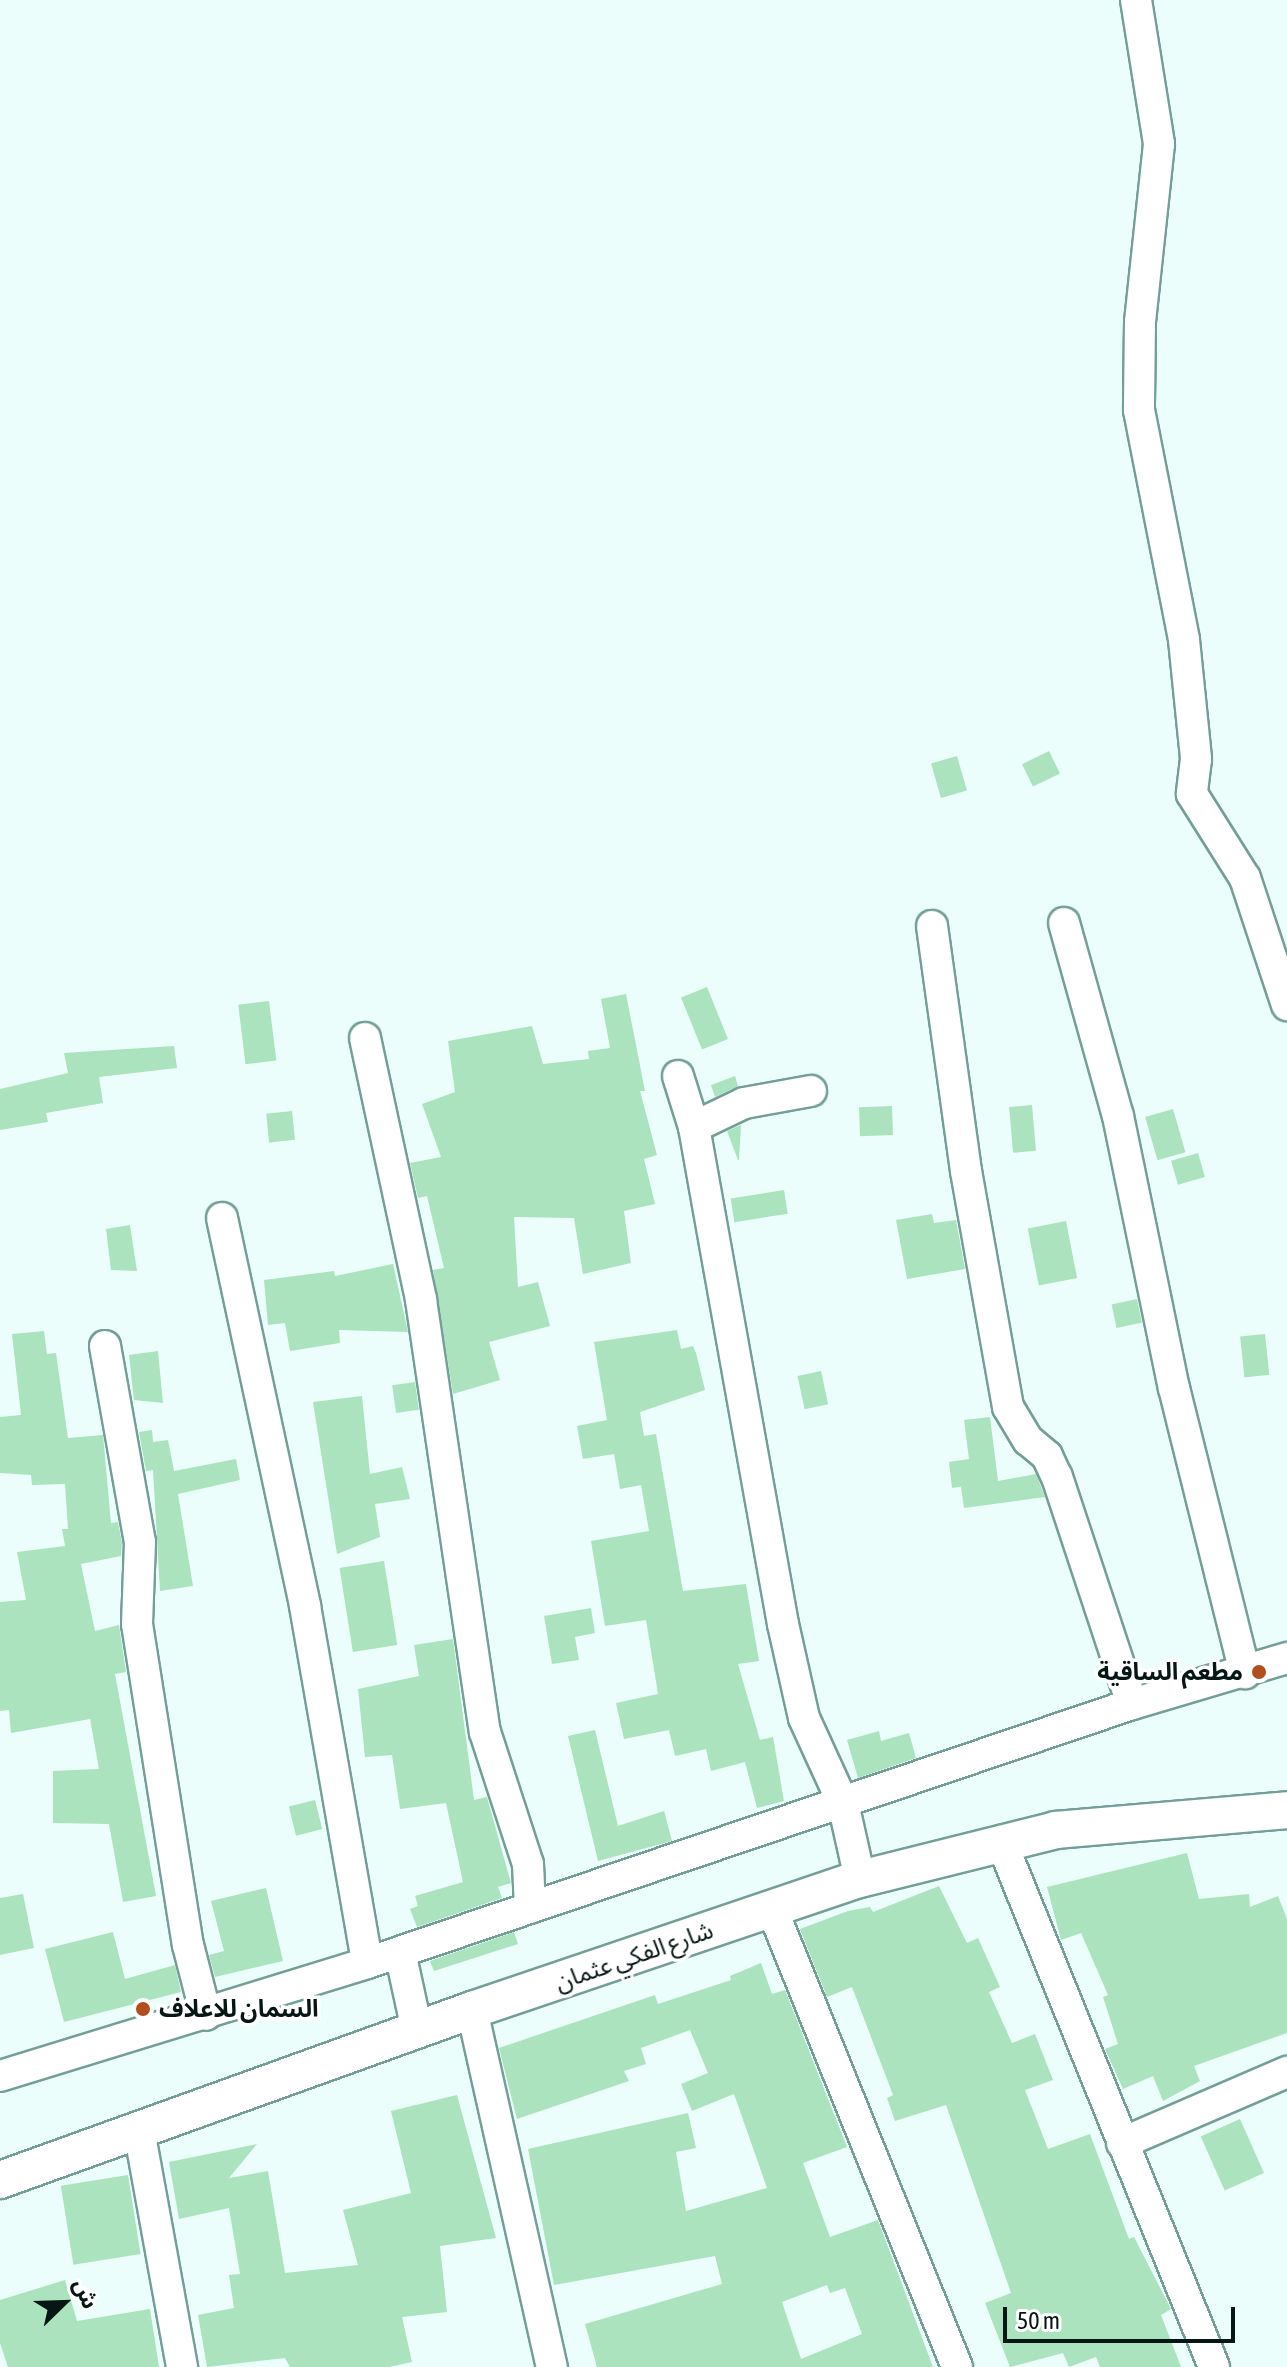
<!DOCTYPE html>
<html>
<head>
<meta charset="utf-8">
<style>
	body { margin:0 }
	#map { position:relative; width:1287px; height:2367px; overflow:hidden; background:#ecfefb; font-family:"Asap Condensed","Noto Sans Arabic",sans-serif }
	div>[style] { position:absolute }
	.building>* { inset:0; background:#aae3be; transform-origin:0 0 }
	.roads { filter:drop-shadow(2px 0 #739f98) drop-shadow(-2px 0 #739f98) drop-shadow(0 2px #739f98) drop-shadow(0 -2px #739f98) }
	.minor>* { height:30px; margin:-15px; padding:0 15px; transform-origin:15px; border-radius:15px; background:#fff }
	.tertiary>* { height:36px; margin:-18px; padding:0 18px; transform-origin:18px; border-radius:18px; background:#fff }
	.dots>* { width:22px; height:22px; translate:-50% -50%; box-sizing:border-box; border:4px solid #fff; border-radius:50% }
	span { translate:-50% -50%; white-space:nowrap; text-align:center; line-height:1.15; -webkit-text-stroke:7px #fff; paint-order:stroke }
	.poi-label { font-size:24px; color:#051614; font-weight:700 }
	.right { translate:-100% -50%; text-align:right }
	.left { translate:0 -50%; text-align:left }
	.street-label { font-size:24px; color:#051614 }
	.north { position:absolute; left:24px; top:2263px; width:80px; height:80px; -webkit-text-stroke:6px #fff; paint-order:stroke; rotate:67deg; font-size:22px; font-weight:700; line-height:32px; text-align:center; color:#051614 }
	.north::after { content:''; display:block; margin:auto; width:28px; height:36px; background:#051614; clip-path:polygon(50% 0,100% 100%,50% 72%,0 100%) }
	.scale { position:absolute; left:1003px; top:2307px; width:232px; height:36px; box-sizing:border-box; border:4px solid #051614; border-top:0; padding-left:10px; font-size:24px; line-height:28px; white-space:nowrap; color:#051614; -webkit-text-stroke:6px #fff; paint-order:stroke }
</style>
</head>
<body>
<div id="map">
	<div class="building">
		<div style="left:1049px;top:751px;width:25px;height:30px;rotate:64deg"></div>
		<div style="left:957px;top:756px;width:36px;height:27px;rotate:74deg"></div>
		<div style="left:707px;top:987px;width:56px;height:28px;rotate:68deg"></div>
		<div style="clip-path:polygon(626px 994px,645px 1091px,640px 1091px,657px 1155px,644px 1159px,655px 1204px,624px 1211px,631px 1263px,583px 1274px,574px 1218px,514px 1217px,518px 1287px,538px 1282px,550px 1326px,489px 1342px,500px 1380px,453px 1394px,433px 1270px,444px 1268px,427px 1196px,418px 1198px,410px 1163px,441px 1157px,422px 1104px,455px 1092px,448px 1041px,532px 1026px,543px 1064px,589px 1059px,588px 1051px,610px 1048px,601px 999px)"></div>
		<div style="left:269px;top:1001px;width:60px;height:31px;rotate:83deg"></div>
		<div style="clip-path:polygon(174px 1046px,177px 1068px,99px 1077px,103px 1103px,46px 1113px,48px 1122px,0 1130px,0 1089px,68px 1073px,64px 1053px)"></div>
		<div style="clip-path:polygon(735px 1076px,738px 1086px,715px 1097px,711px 1085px)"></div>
		<div style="left:1032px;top:1105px;width:46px;height:23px;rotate:85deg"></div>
		<div style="left:892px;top:1106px;width:29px;height:33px;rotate:88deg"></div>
		<div style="left:1173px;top:1109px;width:45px;height:29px;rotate:74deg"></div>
		<div style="left:292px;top:1111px;width:29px;height:26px;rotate:84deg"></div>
		<div style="clip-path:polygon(741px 1125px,739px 1160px,738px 1160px,727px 1131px)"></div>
		<div style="left:1198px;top:1153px;width:25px;height:28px;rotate:74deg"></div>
		<div style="left:784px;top:1190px;width:24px;height:54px;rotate:81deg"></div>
		<div style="clip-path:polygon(932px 1214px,934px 1223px,956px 1220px,965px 1269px,907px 1279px,896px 1220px)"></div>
		<div style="left:1066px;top:1221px;width:58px;height:39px;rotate:79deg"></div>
		<div style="clip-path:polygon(130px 1225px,137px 1271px,111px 1270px,106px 1229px)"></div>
		<div style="clip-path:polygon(393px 1264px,408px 1332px,339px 1330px,340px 1343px,290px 1351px,285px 1323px,268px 1325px,264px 1280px,334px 1271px,335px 1276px)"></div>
		<div style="left:1137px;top:1299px;width:24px;height:26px;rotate:78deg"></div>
		<div style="clip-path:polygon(677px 1330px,681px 1349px,693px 1346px,696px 1353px,705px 1390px,640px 1412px,644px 1436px,656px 1434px,683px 1591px,746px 1584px,759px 1661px,738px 1664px,760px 1740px,773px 1737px,784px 1801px,757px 1808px,745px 1762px,711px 1771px,706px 1749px,675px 1756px,669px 1730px,624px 1739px,616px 1703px,658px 1694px,646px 1620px,605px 1626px,591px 1541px,649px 1531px,641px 1485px,620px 1489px,614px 1454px,583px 1459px,577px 1426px,607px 1420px,594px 1342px)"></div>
		<div style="clip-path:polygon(44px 1331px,47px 1354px,56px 1353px,68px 1438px,103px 1435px,111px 1523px,118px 1522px,122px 1543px,121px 1556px,81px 1564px,95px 1631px,119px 1625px,126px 1672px,115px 1674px,156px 1896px,123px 1902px,109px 1824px,53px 1823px,53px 1771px,99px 1769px,90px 1719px,11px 1733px,9px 1710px,0 1711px,0 1602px,26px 1600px,17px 1552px,65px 1546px,62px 1529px,68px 1529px,65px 1484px,32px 1485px,31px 1475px,0 1473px,0 1417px,21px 1415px,12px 1334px)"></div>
		<div style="left:1265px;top:1334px;width:41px;height:25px;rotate:84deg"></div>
		<div style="clip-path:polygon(158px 1351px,163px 1403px,134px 1400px,129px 1355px)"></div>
		<div style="left:821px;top:1371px;width:34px;height:24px;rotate:78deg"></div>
		<div style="left:415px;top:1382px;width:28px;height:23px;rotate:82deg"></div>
		<div style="clip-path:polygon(362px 1396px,370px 1474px,402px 1467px,410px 1499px,375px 1504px,380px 1537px,337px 1554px,313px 1402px)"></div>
		<div style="clip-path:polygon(990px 1417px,998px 1481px,1036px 1474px,1045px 1497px,964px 1508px,961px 1487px,966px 1486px,952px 1488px,949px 1462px,969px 1459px,964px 1420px)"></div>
		<div style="clip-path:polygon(152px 1430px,153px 1442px,168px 1440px,174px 1471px,236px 1459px,240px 1480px,178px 1494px,193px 1586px,160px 1591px,153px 1470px,146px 1471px,139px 1432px)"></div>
		<div style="left:384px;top:1561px;width:85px;height:45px;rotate:81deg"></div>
		<div style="clip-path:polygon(591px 1608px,595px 1633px,575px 1637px,579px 1660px,552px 1664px,544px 1616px)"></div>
		<div style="clip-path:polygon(453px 1639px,474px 1800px,487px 1797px,511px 1883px,498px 1887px,502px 1898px,417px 1927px,410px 1909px,418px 1906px,415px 1896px,463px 1882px,446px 1803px,400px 1809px,392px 1755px,365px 1757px,358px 1689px,419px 1676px,414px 1645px)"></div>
		<div style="clip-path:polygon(595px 1730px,618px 1826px,664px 1811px,672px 1841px,598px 1861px,568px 1736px)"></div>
		<div style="clip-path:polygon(879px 1731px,881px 1741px,909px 1733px,916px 1758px,858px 1778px,847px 1740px)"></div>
		<div style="left:315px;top:1800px;width:30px;height:27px;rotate:76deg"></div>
		<div style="clip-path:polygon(1187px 1853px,1199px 1899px,1249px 1894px,1250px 1907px,1278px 1896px,1287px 1919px,1287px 2033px,1194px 2066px,1200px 2081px,1163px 2101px,1153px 2076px,1123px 2089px,1105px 2049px,1118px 2044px,1103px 1997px,1108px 1995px,1081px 1933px,1061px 1940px,1047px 1887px)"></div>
		<div style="clip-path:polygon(939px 1886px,967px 1943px,978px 1938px,1000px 1987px,989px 1992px,1012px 2043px,1035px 2034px,1053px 2080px,1025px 2090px,1048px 2149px,1090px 2134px,1129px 2239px,1134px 2237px,1171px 2309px,1161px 2315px,1181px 2367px,1100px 2367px,1096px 2357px,1069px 2367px,1063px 2353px,1010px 2367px,985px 2303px,1011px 2293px,946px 2105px,895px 2121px,887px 2098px,893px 2095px,852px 1987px,827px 1997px,800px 1929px,848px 1911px,870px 1907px,873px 1912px)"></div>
		<div style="clip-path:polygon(266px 1888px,283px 1961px,215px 1977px,209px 1955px,224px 1951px,211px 1901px)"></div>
		<div style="clip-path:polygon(23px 1894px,34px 1948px,0 1955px,0 1898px)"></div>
		<div style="clip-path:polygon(113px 1932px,125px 1979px,175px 1965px,181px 1992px,64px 2022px,45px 1949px)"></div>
		<div style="clip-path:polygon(514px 1932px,518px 1944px,434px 1971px,430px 1961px)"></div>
		<div style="clip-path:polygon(evenodd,761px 1963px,772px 1994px,785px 1990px,847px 2147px,803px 2163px,830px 2237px,878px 2220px,933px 2367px,597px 2367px,585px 2324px,722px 2284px,715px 2256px,554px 2285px,528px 2149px,688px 2113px,696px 2148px,676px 2152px,686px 2211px,767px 2188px,734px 2094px,692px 2111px,681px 2084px,708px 2073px,690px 2030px,641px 2048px,646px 2064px,624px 2071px,629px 2081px,517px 2119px,499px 2048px,655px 1995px,658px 2004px,731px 1980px,730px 1976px,761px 1963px,827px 2285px,830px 2293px,845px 2288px,862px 2334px,801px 2359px,782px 2302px,827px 2285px)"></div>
		<div style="clip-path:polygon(457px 2095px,496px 2238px,440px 2246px,447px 2312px,402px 2317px,412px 2362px,389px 2367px,290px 2367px,285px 2358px,207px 2367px,198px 2315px,234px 2308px,229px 2275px,240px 2274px,229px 2208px,179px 2219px,169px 2162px,257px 2144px,229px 2178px,268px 2171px,285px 2273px,358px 2265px,343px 2210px,411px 2193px,391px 2111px)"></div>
		<div style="left:1240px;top:2119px;width:59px;height:43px;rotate:66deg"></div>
		<div style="left:128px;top:2175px;width:80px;height:68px;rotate:81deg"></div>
		<div style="clip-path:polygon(65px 2280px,77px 2321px,150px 2309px,159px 2367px,8px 2367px,0 2343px,0 2300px)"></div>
	</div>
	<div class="roads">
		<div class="minor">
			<div style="left:1136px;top:0;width:146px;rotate:80.9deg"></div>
			<div style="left:1159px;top:144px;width:179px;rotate:96.1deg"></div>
			<div style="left:1140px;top:322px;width:88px;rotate:90.7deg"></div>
			<div style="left:1139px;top:410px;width:234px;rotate:78.9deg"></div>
			<div style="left:1184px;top:640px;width:120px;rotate:84.2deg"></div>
			<div style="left:1196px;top:759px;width:35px;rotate:97deg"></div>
			<div style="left:1192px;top:794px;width:99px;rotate:57.8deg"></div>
			<div style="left:1245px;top:878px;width:134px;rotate:71.7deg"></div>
			<div style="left:1064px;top:923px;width:200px;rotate:74.4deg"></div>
			<div style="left:1118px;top:1116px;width:278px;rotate:78.4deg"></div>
			<div style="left:1174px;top:1388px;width:294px;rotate:76deg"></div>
			<div style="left:932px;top:926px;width:247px;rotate:82.1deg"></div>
			<div style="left:966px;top:1171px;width:240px;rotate:79.9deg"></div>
			<div style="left:1008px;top:1407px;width:39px;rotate:59deg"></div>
			<div style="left:1028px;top:1440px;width:25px;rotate:40deg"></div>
			<div style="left:1047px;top:1456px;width:23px;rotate:65deg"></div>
			<div style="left:1057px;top:1477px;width:239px;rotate:71.7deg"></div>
			<div style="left:365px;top:1038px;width:268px;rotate:77.9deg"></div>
			<div style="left:421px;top:1300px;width:437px;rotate:81.6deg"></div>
			<div style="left:485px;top:1732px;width:139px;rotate:72deg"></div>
			<div style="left:528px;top:1864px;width:44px;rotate:87.4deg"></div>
			<div style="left:678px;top:1076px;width:53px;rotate:72.6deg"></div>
			<div style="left:694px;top:1127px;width:505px;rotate:79.85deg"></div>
			<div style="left:783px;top:1624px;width:96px;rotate:77.4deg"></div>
			<div style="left:804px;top:1718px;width:94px;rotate:65.4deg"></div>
			<div style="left:843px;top:1803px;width:78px;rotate:77.4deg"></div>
			<div style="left:694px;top:1127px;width:55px;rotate:-25.6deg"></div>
			<div style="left:744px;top:1103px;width:68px;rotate:-10.2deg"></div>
			<div style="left:222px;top:1218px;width:397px;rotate:77.9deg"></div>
			<div style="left:305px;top:1606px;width:362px;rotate:80.1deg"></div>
			<div style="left:105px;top:1346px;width:199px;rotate:79.9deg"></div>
			<div style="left:140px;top:1542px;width:82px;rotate:92.1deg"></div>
			<div style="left:137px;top:1624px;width:325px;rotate:81deg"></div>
			<div style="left:188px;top:1945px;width:72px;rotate:75.6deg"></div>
			<div style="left:1001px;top:1841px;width:567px;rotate:67.95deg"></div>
			<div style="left:772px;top:1909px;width:494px;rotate:68deg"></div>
			<div style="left:400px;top:1952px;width:80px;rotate:77.7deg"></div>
			<div style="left:472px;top:2010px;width:366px;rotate:77.4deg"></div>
			<div style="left:0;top:2076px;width:384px;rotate:-17.1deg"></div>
			<div style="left:367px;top:1963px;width:808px;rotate:-18.7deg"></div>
			<div style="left:1132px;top:1704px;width:162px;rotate:-16.5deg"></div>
			<div style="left:139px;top:2130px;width:241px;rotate:79.7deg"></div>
			<div style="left:1122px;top:2143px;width:180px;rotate:-23.3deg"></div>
		</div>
		<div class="tertiary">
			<div style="left:0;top:2180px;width:502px;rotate:-19.81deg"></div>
			<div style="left:472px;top:2010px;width:410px;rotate:-18.7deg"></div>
			<div style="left:860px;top:1879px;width:202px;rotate:-14deg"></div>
			<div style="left:1056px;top:1830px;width:232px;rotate:-4.9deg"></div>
		</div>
	</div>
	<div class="dots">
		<div style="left:1259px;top:1672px;background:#b24d1d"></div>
		<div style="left:143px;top:2009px;background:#b24d1d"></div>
	</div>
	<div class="poi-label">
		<span class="right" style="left:1243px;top:1672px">مطعم الساقية</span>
		<span class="left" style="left:159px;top:2009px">السمان للاعلاف</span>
	</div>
	<div class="street-label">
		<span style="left:634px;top:1956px;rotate:-19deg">شارع الفكي عثمان</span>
	</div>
	<div class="north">ش</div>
	<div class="scale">50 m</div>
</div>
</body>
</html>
